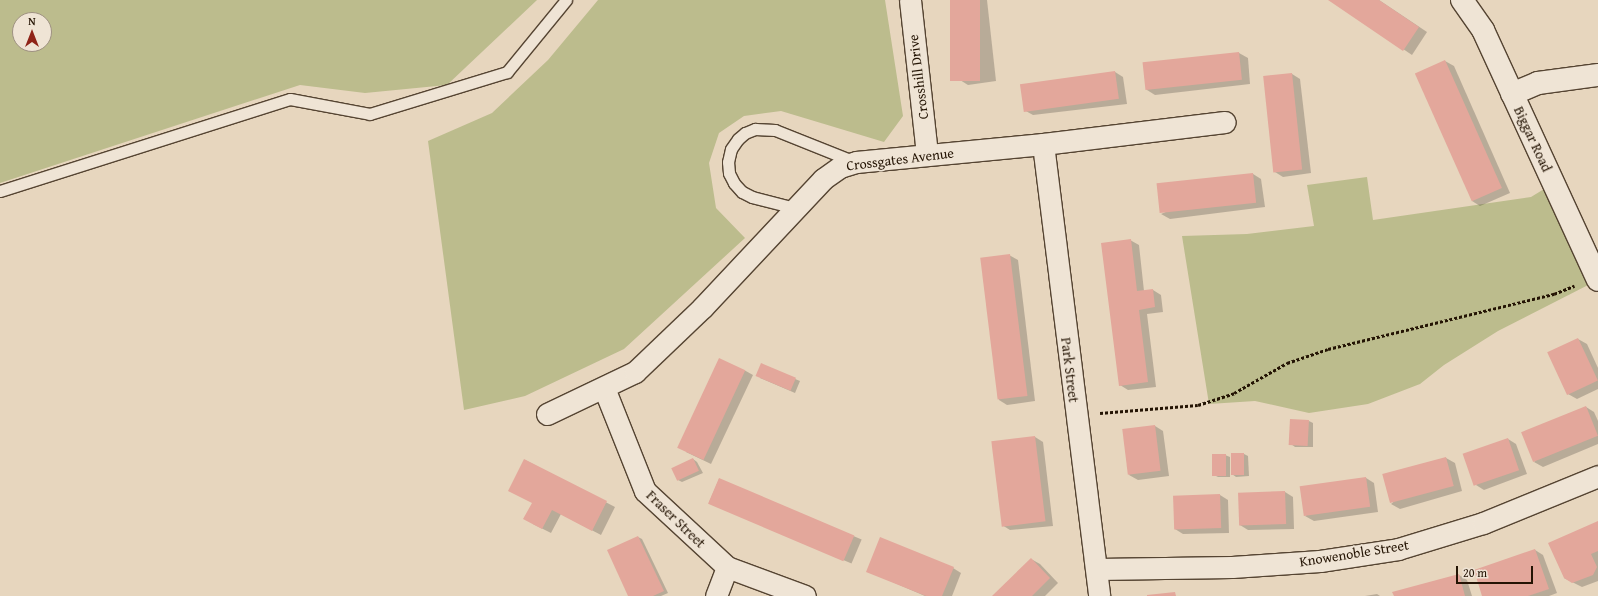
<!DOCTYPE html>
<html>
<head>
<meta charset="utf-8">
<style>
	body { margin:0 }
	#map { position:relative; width:1598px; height:596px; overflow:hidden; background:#e7d6be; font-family:"Gentium Book Plus",serif }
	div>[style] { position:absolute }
	.green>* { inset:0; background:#bcbc8d }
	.shadow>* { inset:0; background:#0003; transform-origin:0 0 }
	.building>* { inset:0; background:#e3a79b; transform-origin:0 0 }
	.path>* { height:2.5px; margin-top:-1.25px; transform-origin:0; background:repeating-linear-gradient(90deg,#241404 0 3px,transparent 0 5px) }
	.roads { filter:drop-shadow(1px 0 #554432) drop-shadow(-1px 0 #554432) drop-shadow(0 1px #554432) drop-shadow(0 -1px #554432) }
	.lane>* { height:11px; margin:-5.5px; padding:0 5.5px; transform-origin:5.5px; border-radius:5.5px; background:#efe4d5 }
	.street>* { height:21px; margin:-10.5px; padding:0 10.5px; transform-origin:10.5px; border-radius:10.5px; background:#efe4d5 }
	.secondary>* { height:22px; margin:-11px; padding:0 11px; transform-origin:11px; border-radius:11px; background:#efe4d5 }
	span { translate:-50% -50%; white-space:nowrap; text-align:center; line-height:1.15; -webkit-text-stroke:3.5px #efe4d5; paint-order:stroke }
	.street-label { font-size:14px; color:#241404 }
	.north { position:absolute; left:12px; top:12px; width:40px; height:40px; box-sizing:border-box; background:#efe4d5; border:1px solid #9e9181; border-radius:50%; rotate:0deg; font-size:11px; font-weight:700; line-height:16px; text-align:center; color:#241404 }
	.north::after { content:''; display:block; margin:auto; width:14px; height:18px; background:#8f2418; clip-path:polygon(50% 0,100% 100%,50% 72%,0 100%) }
	.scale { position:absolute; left:1456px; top:566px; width:77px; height:18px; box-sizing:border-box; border:2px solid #241404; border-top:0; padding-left:5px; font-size:12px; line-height:14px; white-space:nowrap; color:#241404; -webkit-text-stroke:3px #efe4d5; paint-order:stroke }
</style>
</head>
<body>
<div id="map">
	<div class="green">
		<div style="clip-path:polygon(evenodd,0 0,537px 0,447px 85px,365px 93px,300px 85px,0 183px,0 0,20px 20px,44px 20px,44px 44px,20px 44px,20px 20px)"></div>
		<div style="clip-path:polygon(598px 0,885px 0,903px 116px,884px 142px,781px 111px,744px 116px,719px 133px,709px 163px,716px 208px,745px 238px,624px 349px,525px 396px,464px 410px,428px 141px,492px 113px,548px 60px)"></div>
		<div style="clip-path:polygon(1367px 177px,1373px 220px,1531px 197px,1549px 186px,1594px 282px,1498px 331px,1444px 365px,1420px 384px,1368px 404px,1309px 413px,1255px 401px,1209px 404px,1182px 236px,1247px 234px,1314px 226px,1307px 185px)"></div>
	</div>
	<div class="shadow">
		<div style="clip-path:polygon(951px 0,987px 0,996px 81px,968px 85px,960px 80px)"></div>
		<div style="clip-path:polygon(1330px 0,1379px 0,1427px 32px,1412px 55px)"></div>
		<div style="clip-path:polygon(1239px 53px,1248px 58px,1250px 84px,1155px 95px,1147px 90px,1144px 63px)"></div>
		<div style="clip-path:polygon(1445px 61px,1454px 66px,1510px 193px,1480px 206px,1472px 201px)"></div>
		<div style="clip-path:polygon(1115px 72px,1123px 77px,1127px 104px,1033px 115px,1024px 110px)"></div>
		<div style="clip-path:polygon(1292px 74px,1300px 79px,1311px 173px,1283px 177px,1275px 172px)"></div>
		<div style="clip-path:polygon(1253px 174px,1261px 179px,1265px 207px,1170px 219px,1161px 214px)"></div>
		<div style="clip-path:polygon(1130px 240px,1139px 245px,1144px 291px,1153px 290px,1161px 295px,1163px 312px,1147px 314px,1156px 387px,1128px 390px,1120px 385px)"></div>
		<div style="clip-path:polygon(1009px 255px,1018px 260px,1035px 401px,1007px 405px,999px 400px)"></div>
		<div style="clip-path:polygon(1578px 339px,1587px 344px,1598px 368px,1598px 389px,1577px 399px,1568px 394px)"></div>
		<div style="clip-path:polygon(761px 365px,800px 381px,795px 393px,760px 378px)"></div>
		<div style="clip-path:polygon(744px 370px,753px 375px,711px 464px,686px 452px)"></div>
		<div style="clip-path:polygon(1586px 407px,1594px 412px,1598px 421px,1598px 444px,1543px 467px,1534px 462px)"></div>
		<div style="clip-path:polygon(1309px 421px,1313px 423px,1313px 447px,1295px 447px,1291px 444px)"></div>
		<div style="clip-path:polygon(1155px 426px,1163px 431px,1169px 476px,1138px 480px,1129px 475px)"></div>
		<div style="clip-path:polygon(1035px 437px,1043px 442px,1053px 526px,1010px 530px,1002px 525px)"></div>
		<div style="clip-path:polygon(1508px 439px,1516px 444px,1527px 474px,1484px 490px,1476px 485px)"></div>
		<div style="clip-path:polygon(1232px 454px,1244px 454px,1248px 456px,1249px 476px,1236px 477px,1232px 474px)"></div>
		<div style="clip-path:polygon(1225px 455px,1230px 457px,1230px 477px,1218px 477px,1214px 475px)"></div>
		<div style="clip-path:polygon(1446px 458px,1455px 463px,1462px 491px,1400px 509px,1391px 504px)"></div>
		<div style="clip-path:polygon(693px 459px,697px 462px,703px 473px,682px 482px,678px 480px,673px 469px)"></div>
		<div style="clip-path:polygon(525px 460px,615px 507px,601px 535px,561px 514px,551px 533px,533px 524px,533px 503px)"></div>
		<div style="clip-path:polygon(1366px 478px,1374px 483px,1378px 512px,1314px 521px,1305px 516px)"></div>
		<div style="left:719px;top:479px;width:155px;height:26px;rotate:23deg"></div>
		<div style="clip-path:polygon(1285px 492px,1293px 497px,1294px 529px,1248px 530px,1240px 525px)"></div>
		<div style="clip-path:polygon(1220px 495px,1228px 500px,1229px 533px,1183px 534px,1175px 529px)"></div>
		<div style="clip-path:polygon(1598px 522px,1598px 581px,1582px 587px,1564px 578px)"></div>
		<div style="clip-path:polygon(638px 537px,642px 539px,668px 593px,661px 596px,629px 596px)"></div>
		<div style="clip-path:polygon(1535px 550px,1543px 555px,1557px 593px,1549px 596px,1483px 596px)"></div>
		<div style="clip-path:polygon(1031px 559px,1040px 564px,1058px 583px,1045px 596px,993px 596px)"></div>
		<div style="clip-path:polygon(953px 568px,961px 573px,952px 596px,925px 596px,867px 571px)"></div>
		<div style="clip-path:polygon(1459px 575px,1467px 580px,1472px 596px,1395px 596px)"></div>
		<div style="clip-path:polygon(1377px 594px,1380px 596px,1365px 596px)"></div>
	</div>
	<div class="building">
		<div style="left:950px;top:0;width:30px;height:81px"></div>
		<div style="clip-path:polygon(1328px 0,1379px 0,1419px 27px,1403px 51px)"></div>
		<div style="left:1239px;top:52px;width:28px;height:97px;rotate:84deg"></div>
		<div style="left:1445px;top:60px;width:140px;height:33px;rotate:66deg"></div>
		<div style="left:1115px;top:71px;width:28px;height:96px;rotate:82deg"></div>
		<div style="left:1292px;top:73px;width:97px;height:29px;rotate:84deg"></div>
		<div style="left:1253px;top:173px;width:30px;height:97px;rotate:84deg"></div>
		<div style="clip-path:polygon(1131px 239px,1137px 291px,1153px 289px,1155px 307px,1139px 310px,1148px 382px,1119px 386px,1101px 243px)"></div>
		<div style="left:1010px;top:254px;width:143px;height:30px;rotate:83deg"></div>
		<div style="left:1578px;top:338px;width:47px;height:34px;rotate:65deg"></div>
		<div style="left:719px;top:358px;width:29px;height:99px;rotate:25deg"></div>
		<div style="left:761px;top:363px;width:38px;height:14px;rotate:23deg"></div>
		<div style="left:1586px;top:406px;width:32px;height:70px;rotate:68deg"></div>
		<div style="left:1290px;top:419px;width:19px;height:26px;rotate:3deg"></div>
		<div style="left:1155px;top:425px;width:46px;height:33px;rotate:83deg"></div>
		<div style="left:1035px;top:436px;width:86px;height:44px;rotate:83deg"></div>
		<div style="left:1508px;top:438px;width:34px;height:48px;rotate:71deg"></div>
		<div style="left:1231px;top:453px;width:13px;height:22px"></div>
		<div style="left:1212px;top:454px;width:14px;height:22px"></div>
		<div style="left:1446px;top:457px;width:30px;height:66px;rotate:75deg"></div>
		<div style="left:693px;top:458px;width:14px;height:24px;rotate:65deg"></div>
		<div style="clip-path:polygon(524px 459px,607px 501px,592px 531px,552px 510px,542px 529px,523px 519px,532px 503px,508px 491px)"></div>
		<div style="left:1366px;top:477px;width:30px;height:67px;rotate:82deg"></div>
		<div style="left:719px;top:478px;width:147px;height:28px;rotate:23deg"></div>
		<div style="left:1285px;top:491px;width:33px;height:47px;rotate:88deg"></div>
		<div style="left:1220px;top:494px;width:34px;height:47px;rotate:88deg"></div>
		<div style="clip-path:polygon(1598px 521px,1598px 551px,1591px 554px,1597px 567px,1593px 575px,1572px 583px,1564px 578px,1548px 543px)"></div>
		<div style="clip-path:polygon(638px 536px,664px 591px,653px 596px,628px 596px,607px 550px)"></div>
		<div style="clip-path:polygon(880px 537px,954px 567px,942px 596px,926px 596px,866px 572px)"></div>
		<div style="clip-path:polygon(1535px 549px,1549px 589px,1528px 596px,1482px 596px,1474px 570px)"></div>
		<div style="clip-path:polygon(1031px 558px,1050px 578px,1032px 596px,992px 596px)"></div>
		<div style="clip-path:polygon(1459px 574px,1465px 596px,1394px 596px,1392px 592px)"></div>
		<div style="clip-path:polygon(1175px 592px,1176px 596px,1147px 596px,1147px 595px)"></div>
	</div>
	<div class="path">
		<div style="left:1100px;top:413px;width:98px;rotate:-4.7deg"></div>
		<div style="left:1198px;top:405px;width:38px;rotate:-18deg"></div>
		<div style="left:1234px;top:393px;width:61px;rotate:-29.5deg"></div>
		<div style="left:1287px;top:363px;width:43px;rotate:-18.9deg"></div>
		<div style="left:1328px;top:349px;width:233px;rotate:-13.7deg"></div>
		<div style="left:1554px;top:294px;width:22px;rotate:-22deg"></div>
	</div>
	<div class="roads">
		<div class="lane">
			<div style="left:0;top:191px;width:304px;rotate:-17.6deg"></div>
			<div style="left:290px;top:99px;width:81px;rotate:10.6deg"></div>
			<div style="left:370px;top:114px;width:143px;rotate:-17deg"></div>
			<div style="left:507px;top:72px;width:93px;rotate:-50.7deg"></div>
			<div style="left:795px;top:208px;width:44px;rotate:-165.7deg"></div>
			<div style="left:752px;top:197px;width:11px;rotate:-153deg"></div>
			<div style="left:742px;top:192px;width:12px;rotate:-132deg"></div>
			<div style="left:734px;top:183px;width:11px;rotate:-117deg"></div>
			<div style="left:729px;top:173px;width:11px;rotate:-95deg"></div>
			<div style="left:728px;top:162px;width:13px;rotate:-77deg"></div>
			<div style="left:731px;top:149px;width:12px;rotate:-55deg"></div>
			<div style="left:738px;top:139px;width:9px;rotate:-41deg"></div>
			<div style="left:745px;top:133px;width:11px;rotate:-22deg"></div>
			<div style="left:755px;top:129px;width:20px;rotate:3deg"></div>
			<div style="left:775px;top:130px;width:86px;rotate:21.8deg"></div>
		</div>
		<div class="street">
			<div style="left:910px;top:0;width:155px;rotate:83.7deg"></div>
			<div style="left:1043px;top:144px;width:455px;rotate:82.9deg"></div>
			<div style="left:604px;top:388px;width:111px;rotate:68.3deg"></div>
			<div style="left:645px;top:491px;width:112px;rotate:42.8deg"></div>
			<div style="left:727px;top:567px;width:83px;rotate:20.4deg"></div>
			<div style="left:547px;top:414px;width:98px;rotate:-25.5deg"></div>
			<div style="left:635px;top:372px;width:93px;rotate:-43.7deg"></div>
			<div style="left:702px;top:308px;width:177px;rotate:-46.8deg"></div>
			<div style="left:823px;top:179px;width:21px;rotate:-35deg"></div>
			<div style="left:840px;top:167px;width:17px;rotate:-17deg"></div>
			<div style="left:856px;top:162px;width:188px;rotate:-5.5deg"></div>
			<div style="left:1043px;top:144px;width:183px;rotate:-6.9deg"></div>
			<div style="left:1097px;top:569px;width:135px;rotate:-0.8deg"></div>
			<div style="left:1232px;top:567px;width:88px;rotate:-3.9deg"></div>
			<div style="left:1320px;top:561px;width:79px;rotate:-8.7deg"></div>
			<div style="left:1398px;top:549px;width:89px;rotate:-17deg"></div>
			<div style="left:1483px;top:523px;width:124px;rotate:-22.2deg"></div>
			<div style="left:716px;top:596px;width:31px;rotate:-69deg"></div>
		</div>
		<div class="secondary">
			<div style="left:1462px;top:0;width:37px;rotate:55deg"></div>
			<div style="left:1483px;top:30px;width:275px;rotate:65.3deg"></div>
			<div style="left:1512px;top:94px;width:28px;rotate:-23deg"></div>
			<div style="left:1538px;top:83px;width:61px;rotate:-7.6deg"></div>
		</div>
	</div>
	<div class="street-label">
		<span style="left:918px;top:77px;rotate:-97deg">Crosshill Drive</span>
		<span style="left:1533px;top:139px;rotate:65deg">Biggar Road</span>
		<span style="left:900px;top:159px;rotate:-7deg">Crossgates Avenue</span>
		<span style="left:1070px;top:370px;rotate:83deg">Park Street</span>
		<span style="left:676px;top:519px;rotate:44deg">Fraser Street</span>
		<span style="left:1354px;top:553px;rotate:-9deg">Knowenoble Street</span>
	</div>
	<div class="north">N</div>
	<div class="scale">20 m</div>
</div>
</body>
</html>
